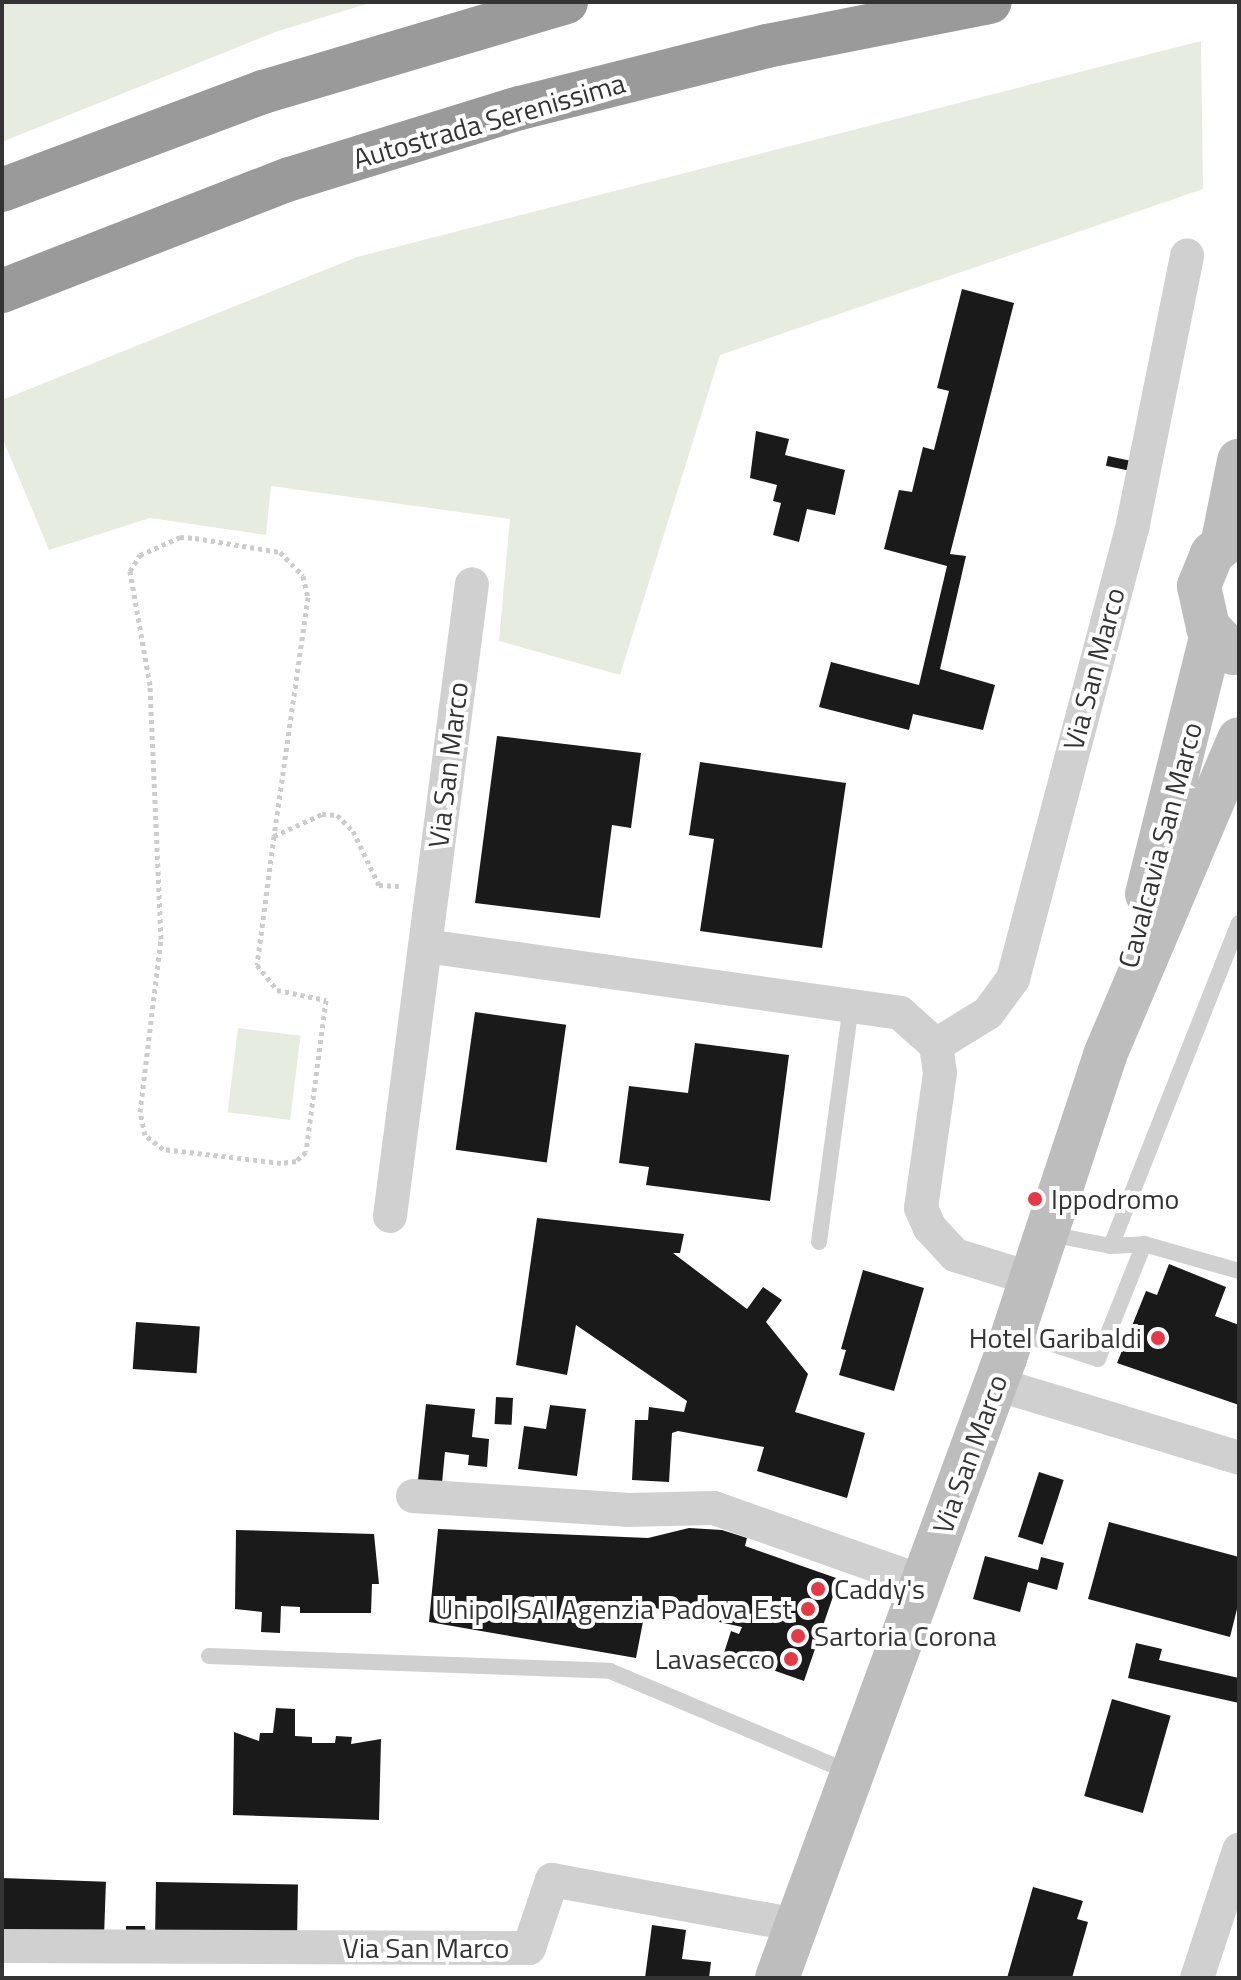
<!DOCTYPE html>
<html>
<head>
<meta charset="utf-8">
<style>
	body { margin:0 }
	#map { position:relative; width:1241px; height:1980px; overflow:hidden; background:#fff; font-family:"Titillium Web",sans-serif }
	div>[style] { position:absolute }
	.green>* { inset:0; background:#e6ecdf; transform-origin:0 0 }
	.building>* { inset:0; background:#1a1a1a; transform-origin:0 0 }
	.path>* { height:5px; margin-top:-2.5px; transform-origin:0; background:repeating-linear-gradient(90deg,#cdcdcd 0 4px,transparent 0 8px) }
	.lane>* { height:16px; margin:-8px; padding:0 8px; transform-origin:8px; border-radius:8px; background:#d0d0d0 }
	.street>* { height:34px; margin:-17px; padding:0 17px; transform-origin:17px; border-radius:17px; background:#d0d0d0 }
	.secondary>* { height:44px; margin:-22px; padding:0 22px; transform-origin:22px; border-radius:22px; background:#bdbdbd }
	.highway>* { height:44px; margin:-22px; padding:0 22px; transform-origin:22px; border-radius:22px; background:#9a9a9a }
	.dots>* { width:22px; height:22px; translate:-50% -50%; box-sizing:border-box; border:4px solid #fff; border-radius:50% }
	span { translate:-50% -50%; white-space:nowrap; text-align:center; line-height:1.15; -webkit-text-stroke:8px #fff; paint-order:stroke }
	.street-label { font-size:28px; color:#333 }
	.poi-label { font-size:28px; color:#333 }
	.left { translate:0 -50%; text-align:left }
	.right { translate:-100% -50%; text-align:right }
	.frame { position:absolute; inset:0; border:4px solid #333; pointer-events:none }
</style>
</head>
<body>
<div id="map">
	<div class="green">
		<div style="clip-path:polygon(2px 2px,373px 2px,275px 32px,2px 142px)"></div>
		<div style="clip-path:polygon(1201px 41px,1203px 189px,720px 355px,620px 675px,499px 641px,510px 519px,271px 486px,266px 535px,150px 518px,49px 550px,2px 437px,2px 400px,357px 257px)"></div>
		<div style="left:238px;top:1028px;width:63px;height:85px;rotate:7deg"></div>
	</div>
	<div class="building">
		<div style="clip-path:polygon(962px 289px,1014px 303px,950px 554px,966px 556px,940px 669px,995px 685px,983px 730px,913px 714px,909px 730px,819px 707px,831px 662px,919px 685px,947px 566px,884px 549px,899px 490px,912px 492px,923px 447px,934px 450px,949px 391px,937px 388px)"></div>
		<div style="clip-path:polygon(756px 431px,789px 439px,785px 455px,845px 470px,835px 515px,807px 509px,799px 542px,773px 535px,781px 503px,773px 501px,777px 485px,750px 478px)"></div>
		<div style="left:1108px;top:456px;width:24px;height:10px;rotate:12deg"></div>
		<div style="clip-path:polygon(497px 736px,641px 753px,631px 828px,612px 825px,600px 918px,475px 903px)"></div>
		<div style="clip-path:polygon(700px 762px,846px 783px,822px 948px,700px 931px,714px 839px,689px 835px)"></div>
		<div style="left:475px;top:1012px;width:92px;height:139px;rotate:8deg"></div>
		<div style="clip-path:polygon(695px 1043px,789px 1055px,770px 1201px,646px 1185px,649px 1167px,619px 1163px,629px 1086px,688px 1093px)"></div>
		<div style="clip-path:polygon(537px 1218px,684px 1234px,680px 1253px,673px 1253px,747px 1309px,763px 1287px,782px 1300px,766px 1322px,808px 1374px,795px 1412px,865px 1433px,847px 1498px,757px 1471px,764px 1447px,678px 1431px,672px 1433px,669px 1482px,632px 1480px,635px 1420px,648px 1420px,649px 1407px,684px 1412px,687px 1401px,576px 1325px,567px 1375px,516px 1365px)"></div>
		<div style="clip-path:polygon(1169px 1264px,1226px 1287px,1215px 1316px,1239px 1325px,1239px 1405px,1117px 1363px,1146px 1291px,1157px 1295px)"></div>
		<div style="clip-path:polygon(863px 1270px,924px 1288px,894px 1391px,839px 1375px,846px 1350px,841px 1349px)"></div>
		<div style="left:136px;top:1322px;width:64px;height:47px;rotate:4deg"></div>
		<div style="left:496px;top:1397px;width:17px;height:27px;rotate:3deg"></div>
		<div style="clip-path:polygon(426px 1404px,475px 1409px,472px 1437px,489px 1439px,487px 1467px,468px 1465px,469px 1455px,445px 1452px,442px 1483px,418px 1480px)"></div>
		<div style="clip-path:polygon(550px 1405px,586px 1409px,577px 1476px,518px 1469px,524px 1426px,546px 1429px)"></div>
		<div style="left:1039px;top:1472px;width:26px;height:68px;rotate:18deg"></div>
		<div style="clip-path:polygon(1109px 1522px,1239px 1557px,1239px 1601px,1230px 1637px,1088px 1599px)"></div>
		<div style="clip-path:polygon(689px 1528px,722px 1530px,747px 1538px,745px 1546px,839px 1579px,804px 1681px,724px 1653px,731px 1631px,739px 1634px,742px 1627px,646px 1606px,636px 1658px,429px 1622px,438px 1529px,648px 1538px)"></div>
		<div style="clip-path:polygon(236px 1530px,374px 1534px,379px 1584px,372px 1584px,371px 1613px,300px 1613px,300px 1607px,281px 1606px,280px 1633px,261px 1632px,262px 1612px,235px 1609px)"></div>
		<div style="clip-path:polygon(985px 1556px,1038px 1570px,1041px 1557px,1064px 1563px,1057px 1590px,1028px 1582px,1020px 1612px,973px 1599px)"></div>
		<div style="clip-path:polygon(1136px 1643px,1162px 1649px,1159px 1660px,1239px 1678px,1239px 1703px,1128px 1678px)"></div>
		<div style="left:1112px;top:1699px;width:61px;height:101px;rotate:16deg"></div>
		<div style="clip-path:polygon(276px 1708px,295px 1709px,295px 1736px,312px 1737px,312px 1743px,335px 1743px,336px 1736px,352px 1737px,351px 1744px,381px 1739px,379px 1820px,233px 1815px,234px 1732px,259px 1741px,260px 1733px,273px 1733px)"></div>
		<div style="left:2px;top:1878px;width:104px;height:55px;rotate:2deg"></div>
		<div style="left:156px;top:1882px;width:142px;height:51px;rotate:1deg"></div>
		<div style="clip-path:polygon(1033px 1887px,1083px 1901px,1077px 1919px,1088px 1922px,1072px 1978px,1007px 1978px)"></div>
		<div style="clip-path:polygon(652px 1925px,686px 1930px,682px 1959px,711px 1962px,709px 1978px,645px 1978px)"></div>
		<div style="clip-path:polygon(126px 1926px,145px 1926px,146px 1935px,126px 1936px)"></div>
	</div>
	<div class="path">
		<div style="left:274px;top:836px;width:130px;rotate:97.5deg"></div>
		<div style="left:257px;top:965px;width:32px;rotate:51deg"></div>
		<div style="left:277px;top:990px;width:50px;rotate:11.5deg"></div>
		<div style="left:326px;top:1000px;width:153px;rotate:97.5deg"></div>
		<div style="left:306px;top:1152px;width:13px;rotate:138deg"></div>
		<div style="left:296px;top:1161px;width:15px;rotate:172deg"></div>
		<div style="left:281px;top:1163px;width:119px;rotate:-173.2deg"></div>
		<div style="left:163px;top:1149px;width:23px;rotate:-142deg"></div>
		<div style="left:145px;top:1135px;width:24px;rotate:-102deg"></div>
		<div style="left:140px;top:1112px;width:174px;rotate:-83.1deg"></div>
		<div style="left:161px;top:939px;width:254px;rotate:-92.5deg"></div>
		<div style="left:150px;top:685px;width:116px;rotate:-100deg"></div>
		<div style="left:130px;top:571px;width:19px;rotate:-58deg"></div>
		<div style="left:140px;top:555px;width:44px;rotate:-24.2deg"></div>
		<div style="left:180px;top:537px;width:15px;rotate:4deg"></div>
		<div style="left:195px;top:538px;width:86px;rotate:9.4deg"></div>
		<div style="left:280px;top:552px;width:33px;rotate:46deg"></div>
		<div style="left:303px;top:576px;width:22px;rotate:77deg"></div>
		<div style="left:308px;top:597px;width:241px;rotate:98.1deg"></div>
		<div style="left:274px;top:836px;width:53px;rotate:-24.6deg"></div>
		<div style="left:322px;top:814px;width:15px;rotate:4deg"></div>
		<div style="left:337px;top:815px;width:23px;rotate:45deg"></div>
		<div style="left:353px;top:831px;width:60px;rotate:64.3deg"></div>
		<div style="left:379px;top:885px;width:20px;rotate:3deg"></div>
	</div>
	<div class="lane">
		<div style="left:1049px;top:1234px;width:63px;rotate:11deg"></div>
		<div style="left:1111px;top:1246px;width:33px;rotate:-3deg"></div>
		<div style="left:1144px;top:1244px;width:99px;rotate:15.9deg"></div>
		<div style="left:819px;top:1242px;width:239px;rotate:-82.3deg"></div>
		<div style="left:1111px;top:1246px;width:347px;rotate:-68.4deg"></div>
		<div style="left:1016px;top:1332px;width:86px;rotate:18.2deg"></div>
		<div style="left:1098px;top:1359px;width:124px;rotate:-68.2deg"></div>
		<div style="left:209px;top:1656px;width:401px;rotate:2.1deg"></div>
		<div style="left:610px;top:1671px;width:262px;rotate:22.9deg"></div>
	</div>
	<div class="street">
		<div style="left:425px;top:946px;width:480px;rotate:8deg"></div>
		<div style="left:900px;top:1013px;width:48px;rotate:41.6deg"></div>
		<div style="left:936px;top:1045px;width:28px;rotate:82deg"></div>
		<div style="left:940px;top:1073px;width:136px;rotate:98deg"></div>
		<div style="left:921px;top:1208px;width:22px;rotate:66deg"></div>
		<div style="left:930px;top:1228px;width:37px;rotate:47deg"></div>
		<div style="left:955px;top:1255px;width:81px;rotate:17.3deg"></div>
		<div style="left:936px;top:1045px;width:61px;rotate:-31.6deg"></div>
		<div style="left:988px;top:1013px;width:42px;rotate:-53.7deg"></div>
		<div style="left:1013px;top:979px;width:471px;rotate:-75.2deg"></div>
		<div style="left:1133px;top:524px;width:274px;rotate:-78.6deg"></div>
		<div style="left:390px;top:1216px;width:637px;rotate:-82.61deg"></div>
		<div style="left:996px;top:1384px;width:254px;rotate:16.9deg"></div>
		<div style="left:413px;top:1496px;width:214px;rotate:3.7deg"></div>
		<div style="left:627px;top:1510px;width:87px;rotate:-1.3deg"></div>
		<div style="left:714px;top:1508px;width:222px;rotate:19.5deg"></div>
		<div style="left:2px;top:1946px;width:527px;rotate:0.22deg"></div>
		<div style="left:529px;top:1948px;width:72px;rotate:-71.3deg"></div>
		<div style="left:552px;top:1880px;width:249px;rotate:10.4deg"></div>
		<div style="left:1197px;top:1978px;width:135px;rotate:-71.8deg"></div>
	</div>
	<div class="secondary">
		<div style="left:1223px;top:541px;width:82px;rotate:-78.7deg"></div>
		<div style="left:1233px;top:653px;width:36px;rotate:-134deg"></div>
		<div style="left:1208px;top:627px;width:42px;rotate:-102.4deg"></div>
		<div style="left:1199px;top:586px;width:35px;rotate:-68deg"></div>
		<div style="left:1212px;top:554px;width:35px;rotate:-40deg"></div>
		<div style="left:1147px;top:894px;width:268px;rotate:-76deg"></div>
		<div style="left:777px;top:1978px;width:661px;rotate:-69.81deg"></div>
		<div style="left:1005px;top:1358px;width:319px;rotate:-71.7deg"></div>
		<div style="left:1105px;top:1055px;width:343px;rotate:-67deg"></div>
	</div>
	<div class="highway">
		<div style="left:2px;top:190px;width:279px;rotate:-20.6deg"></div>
		<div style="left:263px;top:92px;width:316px;rotate:-16.5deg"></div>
		<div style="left:2px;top:291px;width:309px;rotate:-21.3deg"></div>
		<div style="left:290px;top:179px;width:241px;rotate:-17.2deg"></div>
		<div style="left:520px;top:108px;width:255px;rotate:-14.1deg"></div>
		<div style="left:767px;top:46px;width:227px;rotate:-11.2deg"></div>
	</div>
	<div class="dots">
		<div style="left:1035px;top:1199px;background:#e63946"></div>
		<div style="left:1158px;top:1338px;background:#e63946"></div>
		<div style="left:818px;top:1589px;background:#e63946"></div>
		<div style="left:808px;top:1609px;background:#e63946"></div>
		<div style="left:798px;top:1636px;background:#e63946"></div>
		<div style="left:791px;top:1659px;background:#e63946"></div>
	</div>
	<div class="street-label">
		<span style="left:489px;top:121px;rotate:-16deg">Autostrada Serenissima</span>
		<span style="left:1094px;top:669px;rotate:-75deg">Via San Marco</span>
		<span style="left:448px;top:765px;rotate:-83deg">Via San Marco</span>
		<span style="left:1160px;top:845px;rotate:-75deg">Cavalcavia San Marco</span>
		<span style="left:970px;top:1454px;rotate:-70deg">Via San Marco</span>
		<span style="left:426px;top:1948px">Via San Marco</span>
	</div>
	<div class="poi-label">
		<span class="left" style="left:1051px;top:1199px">Ippodromo</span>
		<span class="right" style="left:1142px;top:1338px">Hotel Garibaldi</span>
		<span class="left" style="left:834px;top:1589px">Caddy's</span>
		<span class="right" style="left:792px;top:1609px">Unipol SAI Agenzia Padova Est</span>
		<span class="left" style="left:814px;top:1636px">Sartoria Corona</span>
		<span class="right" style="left:775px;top:1659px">Lavasecco</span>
	</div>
	<div class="frame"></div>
</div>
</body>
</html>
